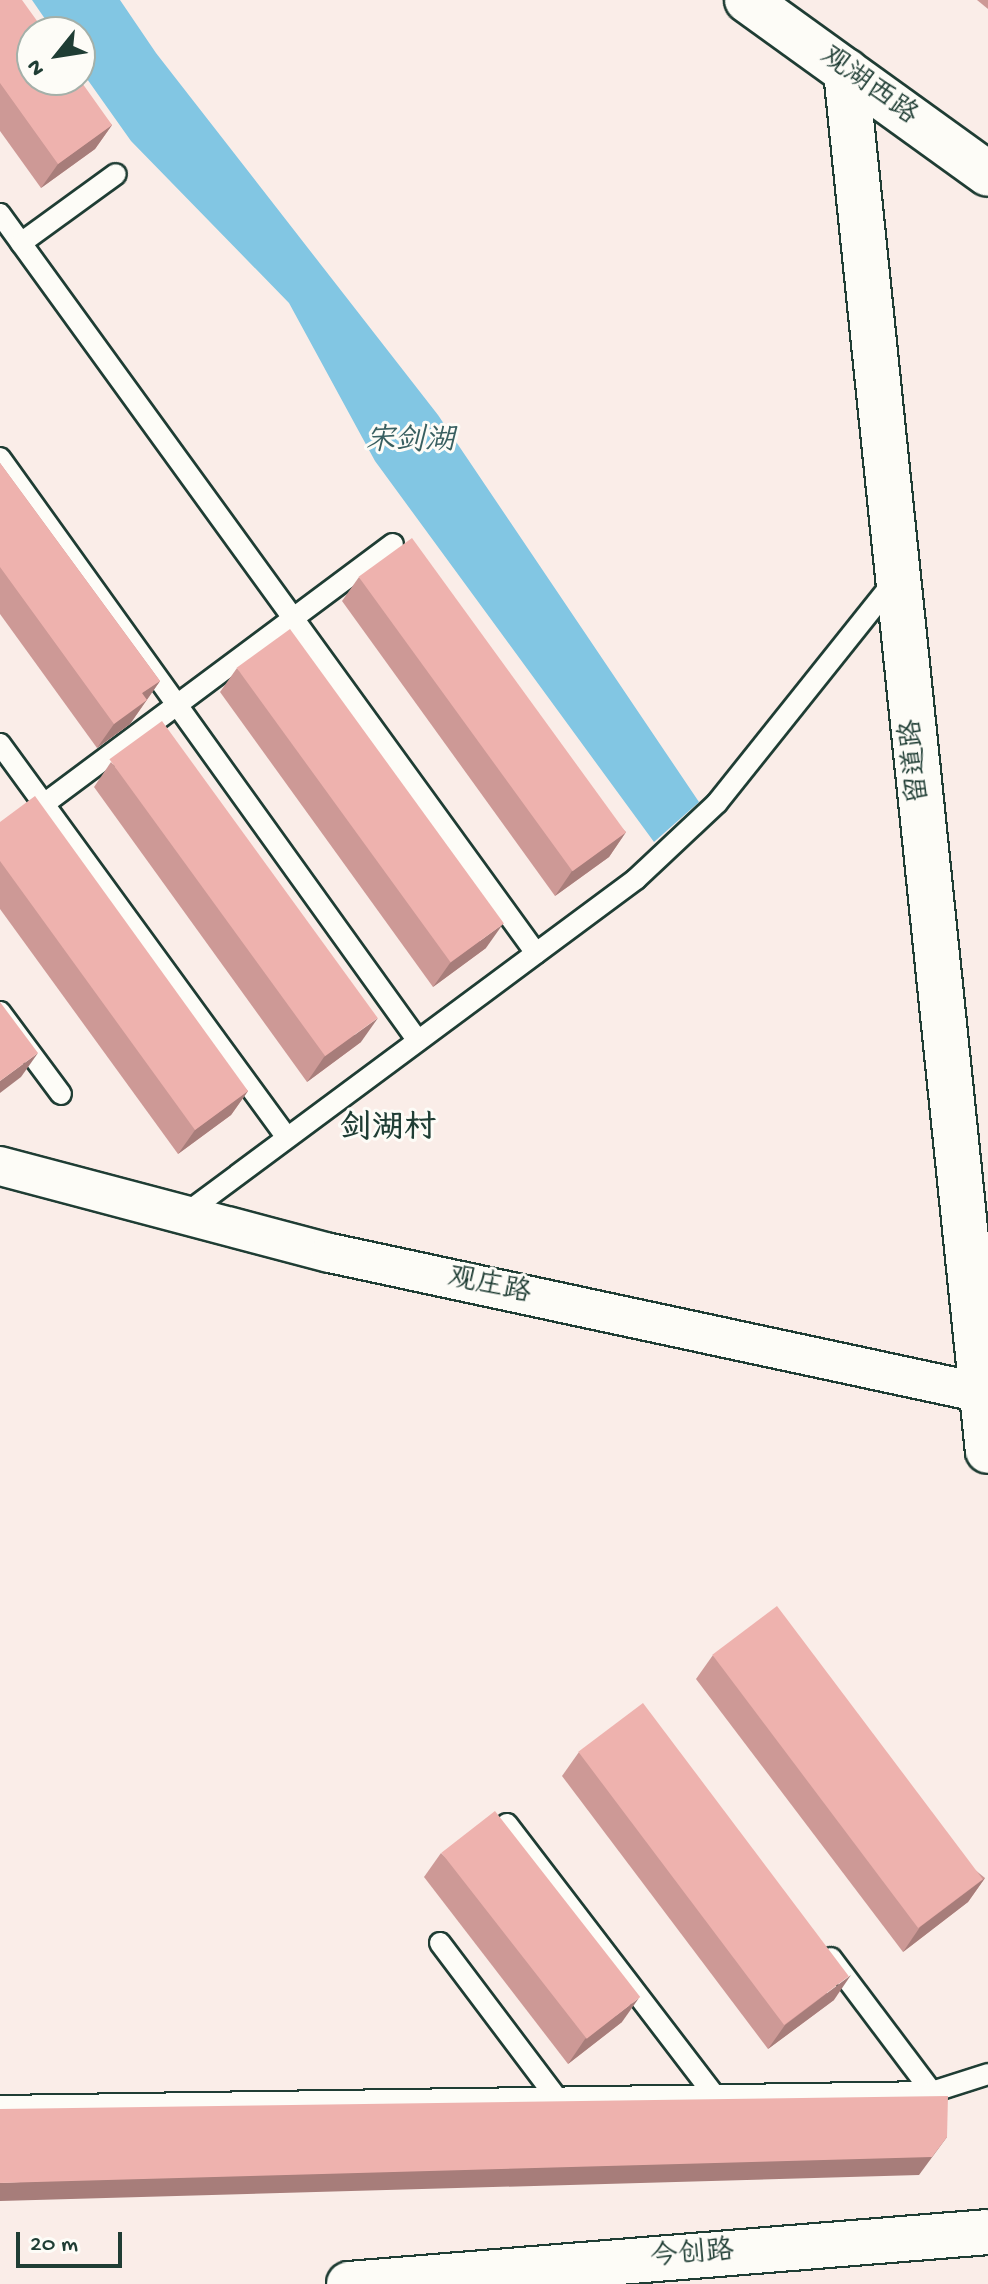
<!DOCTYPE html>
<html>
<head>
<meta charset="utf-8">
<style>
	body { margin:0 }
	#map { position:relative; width:988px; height:2284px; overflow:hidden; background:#faede8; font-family:"Gochi Hand","LXGW WenKai TC",sans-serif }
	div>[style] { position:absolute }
	.water>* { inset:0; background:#82c6e3 }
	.roads { filter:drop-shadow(2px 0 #1f3d34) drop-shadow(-2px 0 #1f3d34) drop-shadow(0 2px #1f3d34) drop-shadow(0 -2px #1f3d34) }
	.lane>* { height:20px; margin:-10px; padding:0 10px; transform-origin:10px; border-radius:10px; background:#fdfcf7 }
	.street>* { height:38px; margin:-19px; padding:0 19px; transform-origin:19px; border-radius:19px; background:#fdfcf7 }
	.secondary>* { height:44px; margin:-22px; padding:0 22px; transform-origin:22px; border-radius:22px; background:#fdfcf7 }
	.wall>* { inset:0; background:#cd9996 }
	.shaded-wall>* { inset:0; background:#a77d7a }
	.building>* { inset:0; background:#eeb2ae; transform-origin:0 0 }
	span { translate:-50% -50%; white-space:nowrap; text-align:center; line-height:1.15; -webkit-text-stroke:6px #fdfcf7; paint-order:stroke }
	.street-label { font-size:28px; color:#1f3d34 }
	.water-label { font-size:30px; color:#385f60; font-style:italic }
	.quarter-label { font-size:32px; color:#1f3d34; font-weight:700 }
	.north { position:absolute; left:16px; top:16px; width:80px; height:80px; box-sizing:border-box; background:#fdfcf7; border:2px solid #a4b0a9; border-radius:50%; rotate:240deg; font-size:22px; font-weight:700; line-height:32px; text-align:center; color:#1f3d34 }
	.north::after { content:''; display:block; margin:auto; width:28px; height:36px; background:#1f3d34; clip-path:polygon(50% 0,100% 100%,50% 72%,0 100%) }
	.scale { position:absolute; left:16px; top:2232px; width:106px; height:36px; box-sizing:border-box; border:4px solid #1f3d34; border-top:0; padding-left:10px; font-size:24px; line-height:28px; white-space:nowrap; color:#1f3d34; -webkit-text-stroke:6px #fdfcf7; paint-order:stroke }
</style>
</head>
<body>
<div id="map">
	<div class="water">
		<div style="clip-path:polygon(32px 0,120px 0,156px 53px,438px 415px,699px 802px,654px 842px,375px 461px,289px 303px,131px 141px,80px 69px,80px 32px,54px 32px)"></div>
	</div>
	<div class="roads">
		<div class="lane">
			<div style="left:0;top:214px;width:913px;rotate:54.05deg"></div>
			<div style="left:21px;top:243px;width:117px;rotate:-36deg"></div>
			<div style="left:0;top:458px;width:717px;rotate:54.36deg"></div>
			<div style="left:0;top:744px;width:487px;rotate:53.9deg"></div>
			<div style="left:44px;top:804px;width:435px;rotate:-36.7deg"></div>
			<div style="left:0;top:1012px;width:102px;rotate:53.4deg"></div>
			<div style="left:185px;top:1214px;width:562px;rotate:-36.6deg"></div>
			<div style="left:636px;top:879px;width:111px;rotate:-43.2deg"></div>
			<div style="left:717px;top:803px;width:287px;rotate:-51.4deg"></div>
			<div style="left:507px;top:1824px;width:341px;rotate:52.6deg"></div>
			<div style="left:440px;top:1943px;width:193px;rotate:53deg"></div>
			<div style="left:831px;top:1958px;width:168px;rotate:53deg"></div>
			<div style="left:0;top:2106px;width:932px;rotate:-0.86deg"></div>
			<div style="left:932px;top:2092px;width:59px;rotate:-17.8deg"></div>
		</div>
		<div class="street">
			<div style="left:0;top:1166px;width:341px;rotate:14.8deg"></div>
			<div style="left:330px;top:1253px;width:667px;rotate:12.12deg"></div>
		</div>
		<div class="secondary">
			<div style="left:747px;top:0;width:297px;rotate:35.8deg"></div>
			<div style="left:846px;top:71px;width:1387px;rotate:84.13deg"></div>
			<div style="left:349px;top:2284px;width:641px;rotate:-4.65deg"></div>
		</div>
	</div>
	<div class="wall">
		<div style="clip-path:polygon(0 0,112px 125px,95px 149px,41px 188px,0 131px)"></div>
		<div style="clip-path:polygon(977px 0,988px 0,988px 9px)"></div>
		<div style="clip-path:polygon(0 463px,160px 681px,130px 724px,97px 748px,0 614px)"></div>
		<div style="clip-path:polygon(359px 577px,626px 832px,609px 857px,555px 896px,342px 601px)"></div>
		<div style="clip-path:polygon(237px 668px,486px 948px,433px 987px,220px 692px)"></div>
		<div style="clip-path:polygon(111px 762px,361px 1042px,307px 1082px,94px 787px)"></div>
		<div style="clip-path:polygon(0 822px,248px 1091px,231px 1115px,178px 1154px,0 909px)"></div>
		<div style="clip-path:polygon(713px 1655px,985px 1878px,968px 1902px,903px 1952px,696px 1679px)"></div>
		<div style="clip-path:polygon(579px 1752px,834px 2000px,768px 2049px,562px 1776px)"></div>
		<div style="clip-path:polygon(441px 1853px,622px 2022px,568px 2064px,424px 1877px)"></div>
	</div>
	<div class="shaded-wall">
		<div style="clip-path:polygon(112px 125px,95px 149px,41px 188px,58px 164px)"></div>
		<div style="clip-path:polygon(160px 681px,130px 724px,97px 748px,114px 724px,142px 693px)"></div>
		<div style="clip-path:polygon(626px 832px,609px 857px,555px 896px,572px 871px)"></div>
		<div style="clip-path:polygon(503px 924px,486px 948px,433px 987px,450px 963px)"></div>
		<div style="clip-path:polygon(378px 1018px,361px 1042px,307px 1082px,324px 1057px)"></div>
		<div style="clip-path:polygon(38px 1053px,21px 1077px,0 1093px,0 1081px)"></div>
		<div style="clip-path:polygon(248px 1091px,231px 1115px,178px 1154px,195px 1130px)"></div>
		<div style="clip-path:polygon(985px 1878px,968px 1902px,903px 1952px,920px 1927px)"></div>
		<div style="clip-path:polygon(851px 1975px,834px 2000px,768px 2049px,785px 2025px)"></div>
		<div style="clip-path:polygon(639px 1998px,622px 2022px,568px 2064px,585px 2039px)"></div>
		<div style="clip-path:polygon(947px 2137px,919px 2175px,0 2201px,0 2183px)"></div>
	</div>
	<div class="building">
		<div style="clip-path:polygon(0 0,22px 0,45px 32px,32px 32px,32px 80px,80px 80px,112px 125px,58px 164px,0 83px)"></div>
		<div style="clip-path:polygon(0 463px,160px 681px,142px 693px,147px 700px,114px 724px,0 567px)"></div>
		<div style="left:412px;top:538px;width:364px;height:66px;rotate:54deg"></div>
		<div style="left:290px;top:629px;width:364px;height:66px;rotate:54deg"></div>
		<div style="left:162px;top:721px;width:367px;height:65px;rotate:54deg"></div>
		<div style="clip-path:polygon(35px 796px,248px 1091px,195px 1130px,0 861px,0 822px)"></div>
		<div style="clip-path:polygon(0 1002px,38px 1053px,0 1081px)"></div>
		<div style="left:777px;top:1606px;width:342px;height:81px;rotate:53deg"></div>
		<div style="left:643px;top:1703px;width:342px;height:81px;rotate:53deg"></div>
		<div style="left:495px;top:1811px;width:236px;height:68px;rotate:52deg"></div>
		<div style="clip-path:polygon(948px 2096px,947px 2137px,932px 2157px,0 2183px,0 2109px)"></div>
	</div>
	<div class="street-label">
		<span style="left:868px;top:87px;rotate:36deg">观湖西路</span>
		<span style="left:917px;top:761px;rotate:-96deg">留道路</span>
		<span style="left:489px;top:1287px;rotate:12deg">观庄路</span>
		<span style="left:692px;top:2256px;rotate:-5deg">今创路</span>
	</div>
	<div class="water-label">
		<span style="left:410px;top:443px">宋剑湖</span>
	</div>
	<div class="quarter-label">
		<span style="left:388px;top:1130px">剑湖村</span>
	</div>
	<div class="north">N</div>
	<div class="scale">20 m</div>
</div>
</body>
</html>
